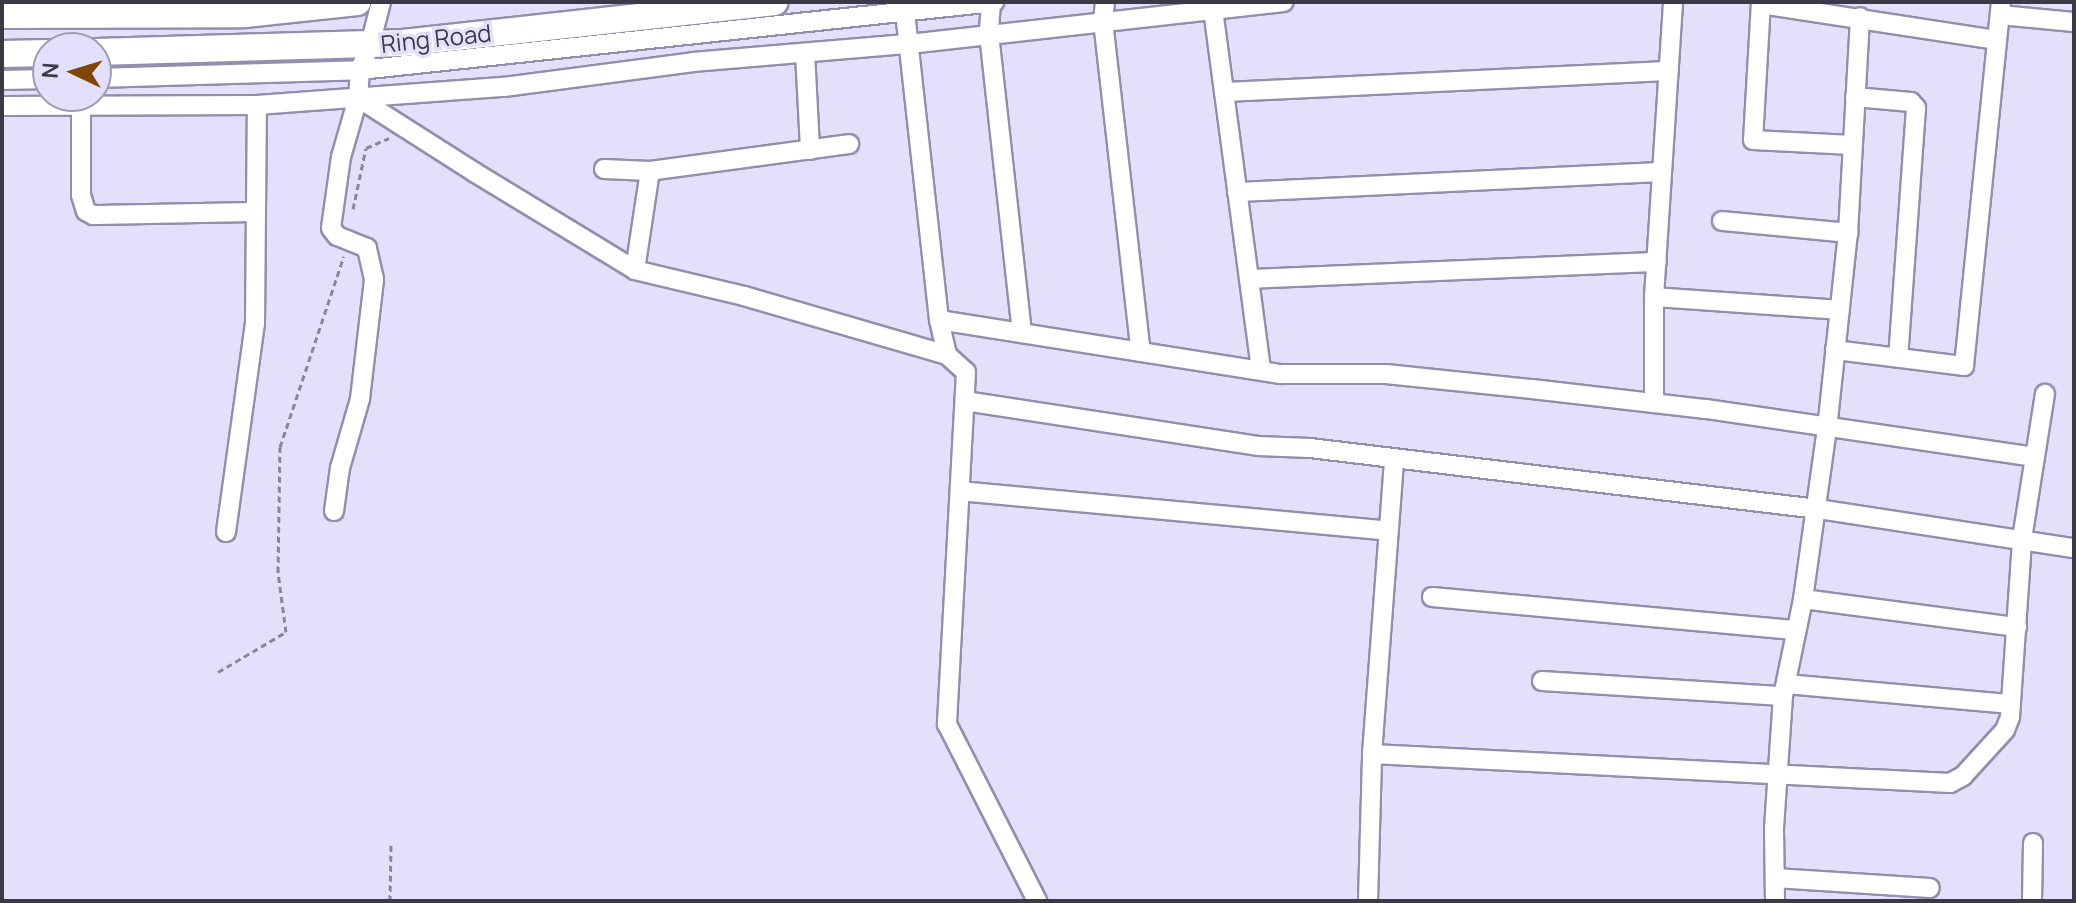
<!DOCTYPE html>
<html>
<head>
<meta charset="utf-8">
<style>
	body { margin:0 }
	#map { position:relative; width:2076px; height:903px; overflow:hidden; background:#e3e0fc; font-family:Manrope,sans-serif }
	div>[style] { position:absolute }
	.path>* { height:3px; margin-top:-1.5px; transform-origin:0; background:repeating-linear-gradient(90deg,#89869a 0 6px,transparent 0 10px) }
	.roads { filter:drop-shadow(2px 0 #938eaf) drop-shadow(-2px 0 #938eaf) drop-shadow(0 2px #938eaf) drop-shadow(0 -2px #938eaf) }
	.minor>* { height:18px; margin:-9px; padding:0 9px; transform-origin:9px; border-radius:9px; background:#fff }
	.highway>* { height:26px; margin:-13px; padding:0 13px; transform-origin:13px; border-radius:13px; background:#fff }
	span { translate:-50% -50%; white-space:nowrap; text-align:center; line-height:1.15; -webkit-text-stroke:7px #e3e0fc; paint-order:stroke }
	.street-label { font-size:24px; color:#3b3946 }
	.frame { position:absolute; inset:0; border:4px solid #3b3946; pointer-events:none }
	.north { position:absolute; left:32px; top:32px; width:80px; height:80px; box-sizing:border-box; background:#e3e0fc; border:2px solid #a09db3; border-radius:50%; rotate:274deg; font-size:22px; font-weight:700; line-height:32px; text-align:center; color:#3b3946 }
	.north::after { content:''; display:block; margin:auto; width:28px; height:36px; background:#834407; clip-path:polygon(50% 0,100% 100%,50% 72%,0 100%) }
</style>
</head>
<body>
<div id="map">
	<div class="path">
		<div style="left:353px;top:209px;width:62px;rotate:-78deg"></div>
		<div style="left:366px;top:148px;width:25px;rotate:-23deg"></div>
		<div style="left:218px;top:672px;width:79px;rotate:-30.5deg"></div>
		<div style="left:286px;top:632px;width:61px;rotate:-97.6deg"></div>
		<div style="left:278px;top:572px;width:125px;rotate:-89.1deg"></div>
		<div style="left:280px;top:447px;width:201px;rotate:-71.5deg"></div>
		<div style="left:390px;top:901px;width:58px;rotate:-89deg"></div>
	</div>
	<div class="roads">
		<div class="minor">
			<div style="left:381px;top:2px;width:44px;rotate:104.3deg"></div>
			<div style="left:370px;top:45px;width:27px;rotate:112deg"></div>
			<div style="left:360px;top:70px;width:28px;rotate:94deg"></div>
			<div style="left:358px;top:98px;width:138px;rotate:32.5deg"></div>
			<div style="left:474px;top:172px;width:188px;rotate:31.3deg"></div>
			<div style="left:635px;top:270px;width:112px;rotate:13.4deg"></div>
			<div style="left:744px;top:296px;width:211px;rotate:16.2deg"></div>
			<div style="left:947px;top:355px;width:25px;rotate:42deg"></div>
			<div style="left:966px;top:372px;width:353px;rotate:93.1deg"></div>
			<div style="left:947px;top:724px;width:199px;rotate:63deg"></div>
			<div style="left:991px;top:2px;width:32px;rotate:94deg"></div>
			<div style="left:989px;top:34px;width:301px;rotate:83.7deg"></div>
			<div style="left:1105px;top:2px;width:19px;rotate:96deg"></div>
			<div style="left:1103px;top:21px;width:333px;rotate:83.5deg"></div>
			<div style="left:1212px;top:2px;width:372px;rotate:82.4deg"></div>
			<div style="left:1761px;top:2px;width:138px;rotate:93.3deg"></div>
			<div style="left:1753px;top:140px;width:99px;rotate:2.9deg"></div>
			<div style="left:1761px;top:4px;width:239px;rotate:8.7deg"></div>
			<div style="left:905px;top:12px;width:310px;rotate:83.7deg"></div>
			<div style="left:939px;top:320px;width:36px;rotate:77deg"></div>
			<div style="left:2000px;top:15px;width:74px;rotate:5.4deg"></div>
			<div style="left:805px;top:53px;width:97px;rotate:87deg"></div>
			<div style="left:96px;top:78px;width:264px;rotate:-1.7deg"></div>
			<div style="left:360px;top:70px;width:638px;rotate:-6.12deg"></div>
			<div style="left:2px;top:80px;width:46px;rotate:-1.2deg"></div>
			<div style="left:1224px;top:92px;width:445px;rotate:-2.7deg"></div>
			<div style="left:1855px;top:97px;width:56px;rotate:5.1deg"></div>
			<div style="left:1911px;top:102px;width:8px;rotate:50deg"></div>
			<div style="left:1916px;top:108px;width:250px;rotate:94.1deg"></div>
			<div style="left:2px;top:106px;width:255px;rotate:-0.2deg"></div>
			<div style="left:257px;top:105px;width:248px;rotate:-4.2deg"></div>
			<div style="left:504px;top:87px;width:191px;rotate:-7.5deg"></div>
			<div style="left:693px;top:62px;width:217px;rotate:-4.8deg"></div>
			<div style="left:909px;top:44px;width:377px;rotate:-6.4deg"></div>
			<div style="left:81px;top:106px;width:89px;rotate:90deg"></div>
			<div style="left:81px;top:195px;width:17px;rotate:73deg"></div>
			<div style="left:86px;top:211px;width:8px;rotate:30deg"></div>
			<div style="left:93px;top:215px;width:163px;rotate:-1.1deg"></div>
			<div style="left:604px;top:169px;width:46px;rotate:2.5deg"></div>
			<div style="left:650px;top:171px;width:201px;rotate:-7.7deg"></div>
			<div style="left:1237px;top:192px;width:425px;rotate:-2.7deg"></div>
			<div style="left:1722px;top:221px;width:127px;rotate:5.4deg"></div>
			<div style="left:635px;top:270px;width:100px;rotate:-81.4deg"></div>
			<div style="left:1249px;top:279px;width:408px;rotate:-2.4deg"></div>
			<div style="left:1654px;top:297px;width:186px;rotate:4deg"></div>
			<div style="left:939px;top:320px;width:346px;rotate:9deg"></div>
			<div style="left:1281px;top:374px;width:105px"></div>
			<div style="left:1386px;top:374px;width:147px;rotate:5.9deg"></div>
			<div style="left:1532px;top:389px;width:175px;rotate:6.6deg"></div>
			<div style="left:1706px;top:409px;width:332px;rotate:8.3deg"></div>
			<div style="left:1835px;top:350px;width:130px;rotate:7.1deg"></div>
			<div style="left:1964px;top:366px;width:366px;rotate:-84.2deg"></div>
			<div style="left:965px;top:401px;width:296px;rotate:8.7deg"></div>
			<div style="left:1258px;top:446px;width:52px;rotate:2.2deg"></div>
			<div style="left:1310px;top:448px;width:512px;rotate:6.85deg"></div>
			<div style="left:1818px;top:509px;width:259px;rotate:8.7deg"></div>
			<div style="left:1654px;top:403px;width:106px;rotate:-90deg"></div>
			<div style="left:1654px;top:297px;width:296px;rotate:-86.3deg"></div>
			<div style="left:960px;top:491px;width:430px;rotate:5.3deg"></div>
			<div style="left:334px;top:511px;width:43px;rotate:-82.1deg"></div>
			<div style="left:340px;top:468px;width:72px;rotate:-73.8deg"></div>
			<div style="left:360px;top:399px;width:121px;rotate:-83.3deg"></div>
			<div style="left:374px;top:279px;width:32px;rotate:-103deg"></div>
			<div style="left:367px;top:248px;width:32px;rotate:-158deg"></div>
			<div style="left:337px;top:236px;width:10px;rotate:-127deg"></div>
			<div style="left:331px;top:228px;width:72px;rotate:-82deg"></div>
			<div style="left:341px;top:157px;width:61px;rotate:-73.9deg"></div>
			<div style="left:226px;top:532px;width:210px;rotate:-82.1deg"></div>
			<div style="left:255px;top:324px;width:219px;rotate:-89.5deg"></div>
			<div style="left:1432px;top:597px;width:366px;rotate:5.2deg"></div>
			<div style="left:1803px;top:599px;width:216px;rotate:7.5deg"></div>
			<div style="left:1542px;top:681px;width:241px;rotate:3.6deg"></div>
			<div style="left:1786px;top:684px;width:226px;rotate:5.1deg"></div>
			<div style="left:1372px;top:754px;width:579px;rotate:2.87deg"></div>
			<div style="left:1950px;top:783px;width:15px;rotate:-28deg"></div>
			<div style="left:1963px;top:776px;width:62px;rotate:-47.6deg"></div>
			<div style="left:2005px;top:730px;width:14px;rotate:-69deg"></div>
			<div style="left:2010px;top:717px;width:178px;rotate:-86.1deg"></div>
			<div style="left:2022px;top:539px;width:147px;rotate:-81deg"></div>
			<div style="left:1775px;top:878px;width:155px;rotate:3.7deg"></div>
			<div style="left:1368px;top:901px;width:147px;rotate:-88.4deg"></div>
			<div style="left:1372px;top:754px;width:296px;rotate:-85.7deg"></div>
			<div style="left:1775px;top:901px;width:73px;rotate:-90.8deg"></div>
			<div style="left:1774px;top:828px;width:132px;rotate:-86.1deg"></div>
			<div style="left:1783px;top:696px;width:99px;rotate:-78.3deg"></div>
			<div style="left:1803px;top:599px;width:172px;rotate:-82deg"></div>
			<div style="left:1827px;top:429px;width:197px;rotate:-83.9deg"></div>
			<div style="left:1848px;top:233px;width:216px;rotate:-86.8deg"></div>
			<div style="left:2032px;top:901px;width:58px;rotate:-89deg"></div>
		</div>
		<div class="highway">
			<div style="left:2px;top:15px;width:243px;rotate:-0.2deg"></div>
			<div style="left:245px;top:14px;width:113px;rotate:-6.1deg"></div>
			<div style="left:96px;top:52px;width:307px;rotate:-1.7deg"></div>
			<div style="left:403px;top:43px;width:374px;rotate:-6.3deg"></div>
			<div style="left:2px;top:54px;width:46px;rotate:-1.2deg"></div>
		</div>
	</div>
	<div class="street-label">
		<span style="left:436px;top:38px;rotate:-6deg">Ring Road</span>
	</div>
	<div class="frame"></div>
	<div class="north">N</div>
</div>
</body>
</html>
